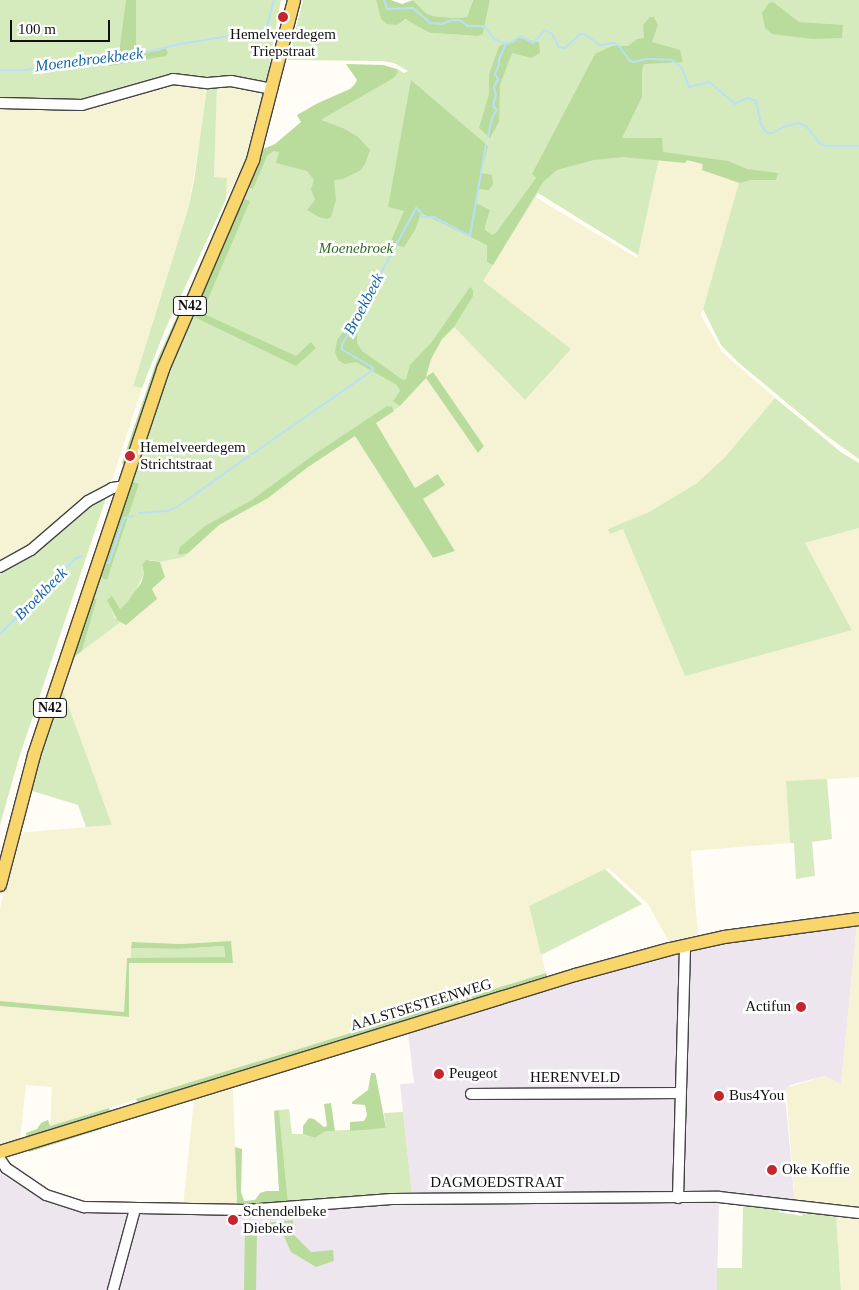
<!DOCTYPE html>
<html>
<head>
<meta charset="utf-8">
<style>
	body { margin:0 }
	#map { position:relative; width:859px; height:1290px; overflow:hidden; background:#fffdf5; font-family:"Times New Roman",serif }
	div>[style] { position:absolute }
	.industrial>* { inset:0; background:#eee6ef }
	.farmland>* { inset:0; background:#f6f3d4 }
	.green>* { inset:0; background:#d5ebbd }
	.forest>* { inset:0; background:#b9dc9c }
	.stream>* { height:2px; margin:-1px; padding:0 1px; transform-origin:1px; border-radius:1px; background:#b9e0f7 }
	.roads { filter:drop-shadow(1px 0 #444) drop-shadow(-1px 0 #444) drop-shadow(0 1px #444) drop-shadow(0 -1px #444) }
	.minor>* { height:10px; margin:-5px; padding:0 5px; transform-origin:5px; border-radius:5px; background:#fff }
	.major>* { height:12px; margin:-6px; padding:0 6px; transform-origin:6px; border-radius:6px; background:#f9d66b }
	.dots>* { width:14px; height:14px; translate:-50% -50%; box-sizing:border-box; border:2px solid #fff; border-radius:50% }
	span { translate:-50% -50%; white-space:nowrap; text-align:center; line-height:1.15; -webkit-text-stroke:5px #fff; paint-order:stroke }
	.shield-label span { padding:1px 4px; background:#fff; border:1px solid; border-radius:4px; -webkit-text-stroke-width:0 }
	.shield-label { font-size:14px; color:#111; font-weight:700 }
	.poi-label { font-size:15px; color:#111 }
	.left { translate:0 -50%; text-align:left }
	.right { translate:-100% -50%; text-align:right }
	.park-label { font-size:15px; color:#2f6b1f; font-style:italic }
	.street-label { font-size:15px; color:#111 }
	.water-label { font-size:16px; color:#1768a6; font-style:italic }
	.scale { position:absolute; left:10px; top:20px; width:100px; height:22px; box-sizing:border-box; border:2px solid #111; border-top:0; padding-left:6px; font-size:15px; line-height:18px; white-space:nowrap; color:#111; -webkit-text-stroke:4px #fff; paint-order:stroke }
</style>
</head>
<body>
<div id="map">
	<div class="industrial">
		<div style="clip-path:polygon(857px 925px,841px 1085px,824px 1076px,790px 1085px,785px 1094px,795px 1205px,412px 1194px,400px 1084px,414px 1083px,408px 1033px,672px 953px,721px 942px)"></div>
		<div style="clip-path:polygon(0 1173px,39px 1197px,82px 1210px,138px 1214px,246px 1214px,416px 1203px,719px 1202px,717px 1290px,0 1290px)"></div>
	</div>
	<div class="farmland">
		<div style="clip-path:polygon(168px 82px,207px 88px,198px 153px,188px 209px,133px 385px,142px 388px,112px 480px,28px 548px,0 563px,0 105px)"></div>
		<div style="clip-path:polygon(223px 84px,267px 89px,247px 158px,226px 199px,227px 179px,214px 177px,217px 88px)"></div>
		<div style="clip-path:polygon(evenodd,659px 159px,685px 163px,687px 160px,703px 164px,702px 170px,740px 183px,701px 315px,722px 352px,775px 398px,725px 457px,697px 483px,649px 512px,608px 529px,623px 529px,852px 630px,805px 543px,859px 528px,859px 777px,786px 782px,790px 843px,691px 851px,698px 935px,669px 942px,648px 904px,608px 868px,529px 906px,546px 973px,50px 1126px,52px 1087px,26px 1085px,20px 1139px,0 1145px,0 1006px,128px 1017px,129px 963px,233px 963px,231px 941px,181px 944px,132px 942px,131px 958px,127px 959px,124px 1012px,0 1001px,0 909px,16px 833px,112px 825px,62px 688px,71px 659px,121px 622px,165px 577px,160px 562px,184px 557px,219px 525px,268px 498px,308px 467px,355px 436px,433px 558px,455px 551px,423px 499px,445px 485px,439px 474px,415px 488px,376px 423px,400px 406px,426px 378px,431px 359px,442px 339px,454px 327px,525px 400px,570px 349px,483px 281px,535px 197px,637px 258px,659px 159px,432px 372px,484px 446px,478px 453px,426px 378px,432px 372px)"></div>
		<div style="clip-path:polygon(857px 925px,859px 925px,859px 1211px,795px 1205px,786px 1088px,824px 1076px,841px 1084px)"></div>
		<div style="clip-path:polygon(233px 1089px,237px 1205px,183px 1206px,194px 1100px)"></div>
		<div style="clip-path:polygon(836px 1215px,859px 1216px,859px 1290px,841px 1290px)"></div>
	</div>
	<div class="green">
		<div style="clip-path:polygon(0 0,281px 0,266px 84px,201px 79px,90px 100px,0 101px)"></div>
		<div style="clip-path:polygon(303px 0,376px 0,379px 10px,415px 23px,430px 33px,478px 36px,483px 34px,490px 0,859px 0,859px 459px,827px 436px,740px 364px,721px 345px,703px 309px,739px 183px,702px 170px,703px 164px,687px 160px,685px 163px,659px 159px,638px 255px,538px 193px,483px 281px,571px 349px,525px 400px,454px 327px,442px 339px,421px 377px,400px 406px,308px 467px,268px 498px,219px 525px,184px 557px,160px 562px,150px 560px,142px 565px,144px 574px,133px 596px,120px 609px,111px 608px,115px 618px,121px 622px,82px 651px,97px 599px,91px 597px,99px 577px,107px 579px,139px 484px,130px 480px,172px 361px,247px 187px,267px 156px,321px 120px,394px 78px,397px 69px,404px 73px,408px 71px,394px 63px,382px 61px,288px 60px)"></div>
		<div style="clip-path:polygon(413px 0,473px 0,467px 17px,455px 18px,433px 16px,426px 13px)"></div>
		<div style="clip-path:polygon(207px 88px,217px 88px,214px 177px,227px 178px,226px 199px,165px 330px,142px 388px,133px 386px,188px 209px,194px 181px)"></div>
		<div style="clip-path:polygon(775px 398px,842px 453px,859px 463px,859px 528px,805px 543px,852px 630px,685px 676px,623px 529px,610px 534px,608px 529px,649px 512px,697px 483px,725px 457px)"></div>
		<div style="clip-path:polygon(107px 495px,19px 758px,0 825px,0 570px,83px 509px)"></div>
		<div style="clip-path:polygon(62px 688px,112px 825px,86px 827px,78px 805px,29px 790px)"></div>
		<div style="clip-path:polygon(827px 779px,832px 839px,812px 842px,815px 876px,796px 879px,794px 843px,790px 843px,786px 781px)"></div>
		<div style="clip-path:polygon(605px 869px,642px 904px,541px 955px,529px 906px)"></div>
		<div style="clip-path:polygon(224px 946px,225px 958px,131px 958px,131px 948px,179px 949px)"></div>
		<div style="clip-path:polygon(289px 1109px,292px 1134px,303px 1134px,315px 1138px,326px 1131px,386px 1128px,384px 1113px,403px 1112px,412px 1194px,288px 1202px,279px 1110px)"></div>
		<div style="clip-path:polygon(743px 1204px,779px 1208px,779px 1212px,802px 1216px,803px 1211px,836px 1215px,841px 1290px,717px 1290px,717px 1268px,742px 1268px)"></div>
	</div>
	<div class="forest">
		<div style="clip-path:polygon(126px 0,136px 0,136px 52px,158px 51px,165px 48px,168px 52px,166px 56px,109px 66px,106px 58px,119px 53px)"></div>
		<div style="clip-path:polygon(376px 0,391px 0,402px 4px,413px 0,426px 13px,433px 16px,455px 18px,467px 17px,473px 0,490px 0,483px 34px,478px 36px,430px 33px,405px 19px,397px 25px,387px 24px,381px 19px)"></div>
		<div style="clip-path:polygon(773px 2px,799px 22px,843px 25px,842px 38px,812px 39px,772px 34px,765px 28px,762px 13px,769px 3px)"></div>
		<div style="clip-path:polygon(650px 17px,654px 17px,658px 25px,652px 42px,680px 50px,683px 62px,644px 64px,642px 70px,642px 97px,622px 138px,662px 138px,663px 152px,728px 161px,747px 169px,778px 173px,776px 180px,750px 180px,740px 183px,702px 170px,703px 164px,687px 160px,685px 163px,623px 157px,594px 160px,557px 170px,543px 182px,493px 265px,487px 262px,487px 245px,421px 213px,415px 230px,404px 247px,390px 243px,404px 211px,388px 207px,411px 80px,488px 146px,481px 173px,492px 175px,493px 184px,489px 190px,479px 189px,476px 203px,490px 210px,485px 226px,485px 230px,492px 235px,496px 233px,536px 178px,532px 174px,595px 54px,612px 46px,628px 46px,637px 39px,644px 38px,643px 25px)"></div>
		<div style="clip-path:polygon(519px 38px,539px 42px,540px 53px,531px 58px,512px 53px,500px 85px,499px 122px,490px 138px,479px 128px,489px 94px,489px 75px,499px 46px)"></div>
		<div style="clip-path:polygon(346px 64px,383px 65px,397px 69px,398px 72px,394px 78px,321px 120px,345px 129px,358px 137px,370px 150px,365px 164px,361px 170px,343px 179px,334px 180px,336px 200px,331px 217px,327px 219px,319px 217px,307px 210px,315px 200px,311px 189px,314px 180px,307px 171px,276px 163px,279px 152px,274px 151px,267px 156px,253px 189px,247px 187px,263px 149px,275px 144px,301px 122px,297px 115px,318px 103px,350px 89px,355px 84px,357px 80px)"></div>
		<div style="clip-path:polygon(242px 198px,250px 201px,202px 313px,296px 356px,311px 342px,316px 348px,296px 366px,190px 315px)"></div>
		<div style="clip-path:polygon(470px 287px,473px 290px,473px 296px,454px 327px,442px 339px,431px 359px,426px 377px,433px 372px,484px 446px,478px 453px,426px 378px,400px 406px,393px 401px,400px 391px,397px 385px,356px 362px,345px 364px,338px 360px,335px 352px,337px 340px,345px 329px,352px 326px,357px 331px,357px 343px,362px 351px,403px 380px,406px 379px,410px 365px,431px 343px)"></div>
		<div style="clip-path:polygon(178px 314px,181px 316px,127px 466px,122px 463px,157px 360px)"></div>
		<div style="clip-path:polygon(387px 406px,392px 407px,394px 411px,376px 423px,415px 488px,438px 474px,445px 485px,423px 499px,455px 551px,433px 558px,355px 436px,308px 467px,268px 498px,219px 525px,188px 553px,179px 555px,178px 553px,180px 547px,205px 526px,252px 500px,312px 456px)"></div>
		<div style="clip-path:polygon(130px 480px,139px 484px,107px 580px,99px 577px)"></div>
		<div style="clip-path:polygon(146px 560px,160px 562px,165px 577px,152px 589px,157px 599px,126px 625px,117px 620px,107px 600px,112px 596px,120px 609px,128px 601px,141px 583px,144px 574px,142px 565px)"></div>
		<div style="clip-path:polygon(91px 597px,97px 599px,82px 651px,71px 659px)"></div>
		<div style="clip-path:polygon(231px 941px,233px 963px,129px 963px,129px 1017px,0 1006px,0 1001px,124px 1012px,127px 958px,225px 957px,224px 946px,179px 949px,131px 948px,132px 942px,181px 944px)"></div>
		<div style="clip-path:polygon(546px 973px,548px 978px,139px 1106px,136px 1099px)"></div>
		<div style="clip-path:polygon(371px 1073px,375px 1073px,376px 1076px,386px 1128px,350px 1131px,350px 1122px,364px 1121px,367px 1115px,365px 1105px,352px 1104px,352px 1102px,368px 1090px)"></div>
		<div style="clip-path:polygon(331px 1103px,335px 1131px,326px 1131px,315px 1138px,303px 1134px,303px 1126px,309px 1118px,314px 1119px,324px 1127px,327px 1126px,324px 1104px)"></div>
		<div style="clip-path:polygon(109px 1108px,111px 1115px,99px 1119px,102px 1129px,29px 1152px,26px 1133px,37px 1129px,41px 1123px,48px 1120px,50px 1126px)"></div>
		<div style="clip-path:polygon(279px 1110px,288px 1202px,237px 1205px,235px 1147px,242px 1149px,241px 1192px,244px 1201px,255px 1200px,260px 1193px,266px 1191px,279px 1191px,274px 1111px)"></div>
		<div style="clip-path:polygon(293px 1220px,293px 1234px,311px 1252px,333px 1250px,334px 1261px,316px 1267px,291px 1252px,283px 1234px,257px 1235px,256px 1290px,244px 1290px,245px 1225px)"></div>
	</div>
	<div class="stream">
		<div style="left:384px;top:0;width:9px;rotate:72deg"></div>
		<div style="left:387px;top:9px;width:26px;rotate:-2deg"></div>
		<div style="left:413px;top:8px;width:23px;rotate:41deg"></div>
		<div style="left:430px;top:23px;width:12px;rotate:5deg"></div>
		<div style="left:442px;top:24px;width:11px;rotate:-22deg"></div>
		<div style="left:452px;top:20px;width:7px"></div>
		<div style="left:459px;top:20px;width:11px;rotate:34deg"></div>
		<div style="left:468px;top:26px;width:13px"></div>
		<div style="left:481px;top:26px;width:5px;rotate:22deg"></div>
		<div style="left:486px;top:28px;width:14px;rotate:54deg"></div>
		<div style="left:494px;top:39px;width:13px;rotate:23deg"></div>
		<div style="left:506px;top:44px;width:7px;rotate:-16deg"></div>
		<div style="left:513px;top:42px;width:9px;rotate:-41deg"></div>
		<div style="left:520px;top:36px;width:15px;rotate:28deg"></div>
		<div style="left:533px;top:43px;width:18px;rotate:-47deg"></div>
		<div style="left:545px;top:30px;width:8px;rotate:30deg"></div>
		<div style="left:552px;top:34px;width:15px;rotate:62deg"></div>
		<div style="left:559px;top:47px;width:6px;rotate:9deg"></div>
		<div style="left:565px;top:48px;width:21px;rotate:-43deg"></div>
		<div style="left:580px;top:34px;width:4px"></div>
		<div style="left:584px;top:34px;width:19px;rotate:35deg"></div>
		<div style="left:600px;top:45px;width:14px;rotate:-8deg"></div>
		<div style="left:614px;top:43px;width:6px;rotate:31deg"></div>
		<div style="left:619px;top:46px;width:17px;rotate:54deg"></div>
		<div style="left:629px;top:60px;width:4px;rotate:27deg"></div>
		<div style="left:633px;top:62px;width:14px;rotate:-12deg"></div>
		<div style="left:647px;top:59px;width:25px;rotate:2deg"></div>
		<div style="left:672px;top:60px;width:13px;rotate:39deg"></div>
		<div style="left:682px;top:68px;width:20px;rotate:70deg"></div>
		<div style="left:689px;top:87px;width:21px;rotate:-14deg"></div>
		<div style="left:709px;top:82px;width:34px;rotate:40deg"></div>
		<div style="left:735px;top:104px;width:13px;rotate:-27deg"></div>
		<div style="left:747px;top:98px;width:9px;rotate:18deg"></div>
		<div style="left:756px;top:101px;width:25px;rotate:78deg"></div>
		<div style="left:761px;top:125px;width:10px;rotate:53deg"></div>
		<div style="left:767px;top:133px;width:6px"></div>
		<div style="left:773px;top:133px;width:12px;rotate:-31deg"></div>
		<div style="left:783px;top:127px;width:16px;rotate:-14deg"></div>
		<div style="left:799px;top:123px;width:9px;rotate:27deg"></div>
		<div style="left:807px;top:127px;width:20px;rotate:53deg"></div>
		<div style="left:819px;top:143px;width:8px;rotate:23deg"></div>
		<div style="left:826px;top:146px;width:33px"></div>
		<div style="left:0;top:70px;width:24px"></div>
		<div style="left:24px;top:70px;width:77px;rotate:-6.8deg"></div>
		<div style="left:100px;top:61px;width:16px;rotate:-30deg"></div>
		<div style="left:114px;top:53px;width:16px;rotate:11deg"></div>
		<div style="left:130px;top:56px;width:51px;rotate:-13.5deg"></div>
		<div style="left:180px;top:44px;width:81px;rotate:-9.2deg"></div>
		<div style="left:260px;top:31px;width:9px;rotate:-36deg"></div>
		<div style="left:267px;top:26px;width:27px;rotate:-75deg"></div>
		<div style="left:488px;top:137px;width:19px;rotate:-78deg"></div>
		<div style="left:492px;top:118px;width:9px;rotate:-58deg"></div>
		<div style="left:497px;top:110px;width:6px;rotate:-135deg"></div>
		<div style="left:493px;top:106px;width:11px;rotate:-75deg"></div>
		<div style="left:496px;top:95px;width:8px;rotate:-104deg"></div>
		<div style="left:494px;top:87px;width:9px;rotate:-63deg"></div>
		<div style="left:498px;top:79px;width:6px;rotate:-121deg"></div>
		<div style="left:495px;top:74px;width:10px;rotate:-66deg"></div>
		<div style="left:499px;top:65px;width:6px;rotate:-90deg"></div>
		<div style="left:499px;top:59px;width:17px;rotate:-65deg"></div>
		<div style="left:252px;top:454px;width:147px;rotate:-34.8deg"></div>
		<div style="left:373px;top:370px;width:3px;rotate:-108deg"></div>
		<div style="left:372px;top:367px;width:34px;rotate:-150deg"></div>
		<div style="left:342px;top:350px;width:5px;rotate:-90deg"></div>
		<div style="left:342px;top:345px;width:156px;rotate:-61.6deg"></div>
		<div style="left:416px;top:208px;width:4px;rotate:34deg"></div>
		<div style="left:419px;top:210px;width:8px;rotate:60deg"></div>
		<div style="left:423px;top:217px;width:11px"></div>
		<div style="left:434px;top:217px;width:41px;rotate:27.8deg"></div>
		<div style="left:470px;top:236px;width:93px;rotate:-80.1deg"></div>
		<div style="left:139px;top:513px;width:29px;rotate:-4deg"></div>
		<div style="left:168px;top:511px;width:10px;rotate:-24deg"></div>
		<div style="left:177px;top:507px;width:88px;rotate:-35.3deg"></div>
		<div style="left:106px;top:563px;width:3px"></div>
		<div style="left:109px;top:563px;width:47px;rotate:-71.6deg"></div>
		<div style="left:124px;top:518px;width:9px;rotate:-13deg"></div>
		<div style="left:0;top:634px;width:107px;rotate:-45deg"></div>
		<div style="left:76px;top:558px;width:7px;rotate:-16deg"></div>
	</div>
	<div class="roads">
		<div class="minor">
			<div style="left:0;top:103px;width:82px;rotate:1.4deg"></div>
			<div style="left:82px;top:105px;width:95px;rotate:-15.9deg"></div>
			<div style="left:173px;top:79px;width:35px;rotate:7deg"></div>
			<div style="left:208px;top:83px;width:23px;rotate:-5deg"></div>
			<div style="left:231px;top:81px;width:42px;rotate:11deg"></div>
			<div style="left:0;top:567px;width:35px;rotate:-29deg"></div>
			<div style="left:31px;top:550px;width:75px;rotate:-40.7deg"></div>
			<div style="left:88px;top:501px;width:27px;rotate:-28deg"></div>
			<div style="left:112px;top:488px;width:12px;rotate:-9deg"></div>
			<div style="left:471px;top:1094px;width:209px;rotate:-0.3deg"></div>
			<div style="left:0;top:1159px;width:11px;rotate:56deg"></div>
			<div style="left:6px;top:1168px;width:48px;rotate:34deg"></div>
			<div style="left:46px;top:1195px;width:40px;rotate:18deg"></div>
			<div style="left:84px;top:1207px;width:162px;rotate:1.1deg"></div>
			<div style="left:246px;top:1210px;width:146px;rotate:-4.3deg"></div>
			<div style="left:392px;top:1199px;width:327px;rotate:-0.4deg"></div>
			<div style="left:719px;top:1197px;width:141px;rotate:6.5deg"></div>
			<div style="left:678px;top:1198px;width:253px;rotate:-88.4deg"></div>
			<div style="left:113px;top:1290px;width:84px;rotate:-74.8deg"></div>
		</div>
		<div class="major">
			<div style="left:0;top:885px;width:134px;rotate:-75.3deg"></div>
			<div style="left:34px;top:755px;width:407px;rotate:-71.5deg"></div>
			<div style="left:163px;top:369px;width:228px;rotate:-66.7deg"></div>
			<div style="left:253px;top:160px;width:165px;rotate:-75.6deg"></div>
			<div style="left:0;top:1152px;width:602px;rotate:-17.11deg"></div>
			<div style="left:575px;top:975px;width:98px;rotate:-15.3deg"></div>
			<div style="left:670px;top:949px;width:55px;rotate:-12.5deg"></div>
			<div style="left:724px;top:937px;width:136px;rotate:-7.6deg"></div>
		</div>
	</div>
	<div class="dots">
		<div style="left:283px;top:17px;background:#c4262e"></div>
		<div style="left:130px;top:456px;background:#c4262e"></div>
		<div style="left:801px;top:1007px;background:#c4262e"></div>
		<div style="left:439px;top:1074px;background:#c4262e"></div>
		<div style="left:719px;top:1096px;background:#c4262e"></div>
		<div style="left:772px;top:1170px;background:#c4262e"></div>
		<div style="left:233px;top:1220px;background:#c4262e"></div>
	</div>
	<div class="shield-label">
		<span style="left:190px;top:306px">N42</span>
		<span style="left:50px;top:708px">N42</span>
	</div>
	<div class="poi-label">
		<span style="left:283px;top:43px">Hemelveerdegem<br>Triepstraat</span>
		<span class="left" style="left:140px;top:456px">Hemelveerdegem<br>Strichtstraat</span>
		<span class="right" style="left:791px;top:1007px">Actifun</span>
		<span class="left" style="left:449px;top:1074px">Peugeot</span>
		<span class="left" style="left:729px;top:1096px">Bus4You</span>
		<span class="left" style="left:782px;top:1170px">Oke Koffie</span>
		<span class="left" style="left:243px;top:1220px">Schendelbeke<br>Diebeke</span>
	</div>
	<div class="park-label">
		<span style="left:356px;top:249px">Moenebroek</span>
	</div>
	<div class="street-label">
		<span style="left:421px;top:1005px;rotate:-17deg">AALSTSESTEENWEG</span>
		<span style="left:575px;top:1078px">HERENVELD</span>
		<span style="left:497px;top:1183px">DAGMOEDSTRAAT</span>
	</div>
	<div class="water-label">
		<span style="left:89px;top:60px;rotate:-7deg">Moenebroekbeek</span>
		<span style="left:364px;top:304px;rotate:-62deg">Broekbeek</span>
		<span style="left:41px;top:594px;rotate:-45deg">Broekbeek</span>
	</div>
	<div class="scale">100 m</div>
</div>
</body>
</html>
